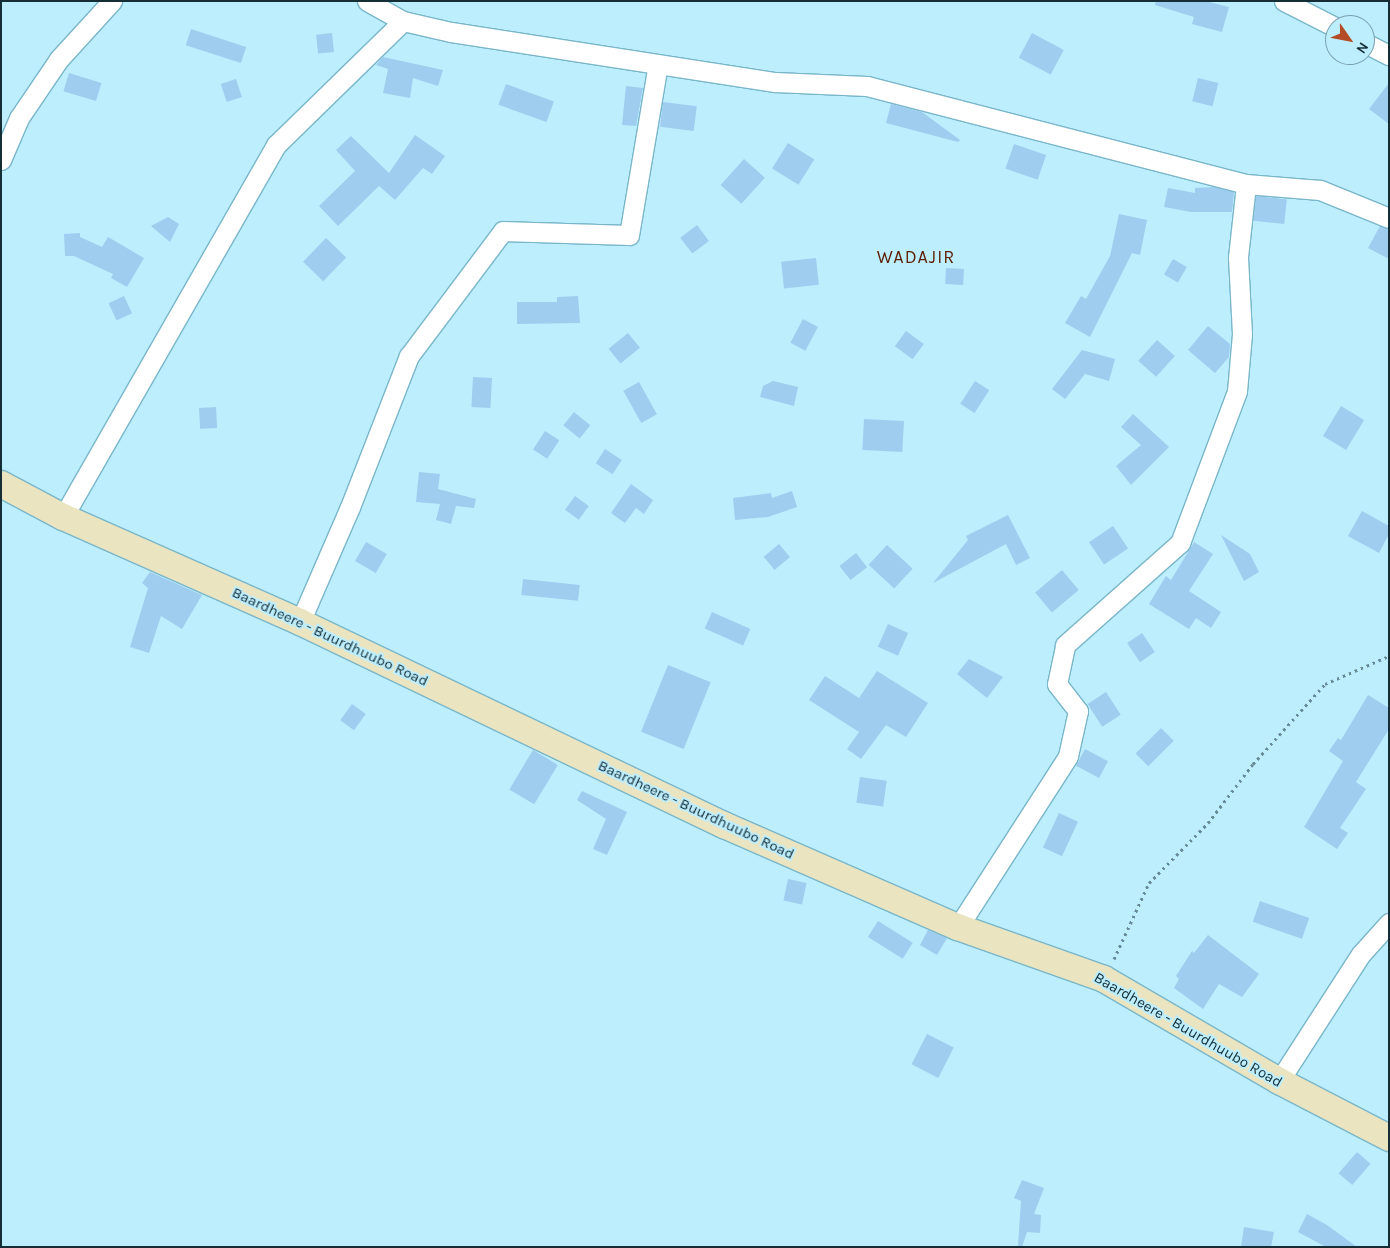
<!DOCTYPE html>
<html>
<head>
<meta charset="utf-8">
<style>
	body { margin:0 }
	#map { position:relative; width:1390px; height:1248px; overflow:hidden; background:#bdeefe; font-family:Karla,sans-serif }
	div>[style] { position:absolute }
	.building>* { inset:0; background:#9ecdef; transform-origin:0 0 }
	.path>* { height:3px; margin-top:-1.5px; transform-origin:0; background:repeating-linear-gradient(90deg,#668a96 0 2.5px,transparent 0 6.5px) }
	.roads { filter:drop-shadow(1px 0 #79b6ca) drop-shadow(-1px 0 #79b6ca) drop-shadow(0 1px #79b6ca) drop-shadow(0 -1px #79b6ca) }
	.minor>* { height:19px; margin:-9.5px; padding:0 9.5px; transform-origin:9.5px; border-radius:9.5px; background:#fff }
	.secondary>* { height:26px; margin:-13px; padding:0 13px; transform-origin:13px; border-radius:13px; background:#eae4c0 }
	span { translate:-50% -50%; white-space:nowrap; text-align:center; line-height:1.15; -webkit-text-stroke:4px #bdeefe; paint-order:stroke }
	.street-label { font-size:15px; color:#152e36 }
	.quarter-label { font-size:18px; color:#5d1d01; letter-spacing:1px }
	.frame { position:absolute; inset:0; border:2px solid #152e36; pointer-events:none }
	.north { position:absolute; left:1325px; top:15px; width:50px; height:50px; box-sizing:border-box; background:#bdeefe; border:1px solid #7aa1ae; border-radius:50%; rotate:123deg; font-size:14px; font-weight:700; line-height:20px; text-align:center; color:#152e36 }
	.north::after { content:''; display:block; margin:auto; width:18px; height:22px; background:#b44d25; clip-path:polygon(50% 0,100% 100%,50% 72%,0 100%) }
</style>
</head>
<body>
<div id="map">
	<div class="building">
		<div style="clip-path:polygon(1156px 1px,1205px 1px,1229px 7px,1222px 32px,1192px 24px,1194px 17px,1155px 5px)"></div>
		<div style="left:191px;top:29px;width:58px;height:17px;rotate:18deg"></div>
		<div style="left:332px;top:33px;width:19px;height:16px;rotate:84deg"></div>
		<div style="left:1032px;top:33px;width:36px;height:28px;rotate:28deg"></div>
		<div style="clip-path:polygon(383px 57px,443px 70px,438px 86px,413px 78px,410px 98px,383px 93px,388px 69px,376px 65px)"></div>
		<div style="left:69px;top:73px;width:34px;height:19px;rotate:17deg"></div>
		<div style="left:1198px;top:78px;width:21px;height:24px;rotate:14deg"></div>
		<div style="left:236px;top:79px;width:19px;height:16px;rotate:72deg"></div>
		<div style="clip-path:polygon(1389px 83px,1389px 124px,1369px 109px)"></div>
		<div style="left:506px;top:84px;width:51px;height:22px;rotate:20deg"></div>
		<div style="clip-path:polygon(626px 86px,643px 88px,636px 126px,622px 125px)"></div>
		<div style="left:663px;top:102px;width:34px;height:25px;rotate:7deg"></div>
		<div style="clip-path:polygon(891px 104px,922px 112px,960px 140px,958px 142px,886px 123px)"></div>
		<div style="clip-path:polygon(415px 135px,445px 156px,432px 174px,423px 168px,395px 200px,379px 186px,338px 226px,319px 206px,355px 171px,336px 150px,351px 136px,389px 173px)"></div>
		<div style="left:788px;top:143px;width:31px;height:30px;rotate:32deg"></div>
		<div style="left:1014px;top:144px;width:34px;height:26px;rotate:19deg"></div>
		<div style="left:744px;top:159px;width:28px;height:35px;rotate:42deg"></div>
		<div style="clip-path:polygon(1214px 187px,1234px 192px,1232px 212px,1191px 212px,1164px 207px,1168px 188px,1195px 193px,1195px 188px)"></div>
		<div style="left:1256px;top:196px;width:31px;height:25px;rotate:6deg"></div>
		<div style="clip-path:polygon(1119px 214px,1147px 220px,1140px 255px,1132px 253px,1090px 337px,1065px 323px,1081px 296px,1086px 299px,1110px 256px)"></div>
		<div style="clip-path:polygon(168px 217px,179px 224px,170px 242px,151px 226px)"></div>
		<div style="left:697px;top:225px;width:20px;height:21px;rotate:53deg"></div>
		<div style="clip-path:polygon(1380px 226px,1389px 229px,1389px 259px,1368px 248px)"></div>
		<div style="clip-path:polygon(80px 233px,80px 237px,102px 247px,108px 237px,144px 258px,127px 287px,111px 278px,113px 274px,74px 256px,65px 256px,64px 234px)"></div>
		<div style="left:326px;top:238px;width:28px;height:33px;rotate:44deg"></div>
		<div style="left:816px;top:258px;width:27px;height:35px;rotate:84deg"></div>
		<div style="left:1173px;top:259px;width:16px;height:18px;rotate:30deg"></div>
		<div style="left:946px;top:268px;width:18px;height:16px;rotate:3deg"></div>
		<div style="left:124px;top:296px;width:19px;height:17px;rotate:65deg"></div>
		<div style="clip-path:polygon(578px 296px,580px 323px,517px 324px,517px 302px,557px 302px,557px 297px)"></div>
		<div style="left:803px;top:319px;width:17px;height:27px;rotate:28deg"></div>
		<div style="clip-path:polygon(1208px 326px,1230px 344px,1229px 357px,1215px 373px,1188px 350px)"></div>
		<div style="left:906px;top:331px;width:22px;height:19px;rotate:36deg"></div>
		<div style="left:628px;top:333px;width:19px;height:25px;rotate:51deg"></div>
		<div style="left:1157px;top:340px;width:24px;height:28px;rotate:42deg"></div>
		<div style="clip-path:polygon(1082px 350px,1115px 359px,1109px 381px,1085px 374px,1065px 399px,1052px 389px)"></div>
		<div style="left:473px;top:377px;width:19px;height:30px;rotate:3deg"></div>
		<div style="clip-path:polygon(773px 381px,798px 387px,794px 406px,760px 397px,763px 386px)"></div>
		<div style="left:975px;top:381px;width:17px;height:27px;rotate:33deg"></div>
		<div style="left:639px;top:382px;width:37px;height:18px;rotate:61deg"></div>
		<div style="left:1341px;top:406px;width:27px;height:35px;rotate:31deg"></div>
		<div style="left:216px;top:407px;width:21px;height:17px;rotate:87deg"></div>
		<div style="left:574px;top:412px;width:21px;height:17px;rotate:39deg"></div>
		<div style="clip-path:polygon(1133px 414px,1169px 447px,1131px 485px,1116px 466px,1141px 445px,1121px 427px)"></div>
		<div style="left:864px;top:419px;width:40px;height:31px;rotate:3deg"></div>
		<div style="left:545px;top:431px;width:17px;height:22px;rotate:33deg"></div>
		<div style="left:605px;top:449px;width:20px;height:17px;rotate:33deg"></div>
		<div style="clip-path:polygon(419px 472px,440px 474px,438px 489px,476px 499px,474px 508px,456px 506px,451px 524px,436px 520px,440px 504px,416px 502px)"></div>
		<div style="clip-path:polygon(631px 484px,653px 500px,644px 514px,636px 508px,625px 523px,611px 513px)"></div>
		<div style="clip-path:polygon(792px 491px,797px 507px,768px 517px,735px 520px,733px 498px,771px 493px,772px 498px)"></div>
		<div style="left:575px;top:496px;width:17px;height:17px;rotate:36deg"></div>
		<div style="clip-path:polygon(1362px 511px,1389px 526px,1389px 534px,1379px 553px,1348px 536px)"></div>
		<div style="clip-path:polygon(1008px 515px,1030px 558px,1016px 565px,1006px 544px,933px 583px,968px 540px,966px 536px)"></div>
		<div style="left:1113px;top:526px;width:27px;height:29px;rotate:56deg"></div>
		<div style="clip-path:polygon(1221px 535px,1250px 554px,1259px 572px,1244px 581px)"></div>
		<div style="left:366px;top:542px;width:24px;height:22px;rotate:30deg"></div>
		<div style="clip-path:polygon(1194px 542px,1213px 554px,1189px 591px,1221px 612px,1211px 628px,1196px 618px,1189px 629px,1149px 604px,1166px 576px,1171px 580px)"></div>
		<div style="left:779px;top:544px;width:17px;height:20px;rotate:50deg"></div>
		<div style="left:887px;top:545px;width:35px;height:27px;rotate:43deg"></div>
		<div style="left:856px;top:553px;width:18px;height:21px;rotate:52deg"></div>
		<div style="left:1062px;top:570px;width:26px;height:35px;rotate:50deg"></div>
		<div style="clip-path:polygon(150px 572px,202px 595px,182px 629px,161px 616px,149px 653px,130px 647px,148px 588px,142px 583px)"></div>
		<div style="left:523px;top:579px;width:57px;height:16px;rotate:6deg"></div>
		<div style="left:712px;top:612px;width:42px;height:18px;rotate:24deg"></div>
		<div style="left:888px;top:624px;width:22px;height:25px;rotate:24deg"></div>
		<div style="left:1142px;top:633px;width:23px;height:18px;rotate:56deg"></div>
		<div style="clip-path:polygon(969px 659px,1003px 677px,987px 698px,957px 674px)"></div>
		<div style="left:668px;top:665px;width:46px;height:72px;rotate:22deg"></div>
		<div style="clip-path:polygon(877px 671px,928px 703px,906px 737px,886px 725px,861px 759px,847px 749px,859px 732px,809px 700px,825px 676px,859px 698px)"></div>
		<div style="left:1106px;top:692px;width:27px;height:22px;rotate:57deg"></div>
		<div style="clip-path:polygon(1368px 695px,1389px 708px,1389px 729px,1356px 782px,1366px 789px,1340px 828px,1348px 833px,1337px 849px,1304px 827px,1343px 761px,1329px 751px,1338px 738px,1341px 740px)"></div>
		<div style="left:352px;top:704px;width:17px;height:20px;rotate:36deg"></div>
		<div style="left:1161px;top:728px;width:18px;height:36px;rotate:45deg"></div>
		<div style="left:1085px;top:749px;width:26px;height:19px;rotate:28deg"></div>
		<div style="left:533px;top:750px;width:29px;height:46px;rotate:31deg"></div>
		<div style="left:860px;top:777px;width:27px;height:26px;rotate:8deg"></div>
		<div style="clip-path:polygon(582px 791px,627px 812px,607px 855px,593px 849px,606px 819px,577px 800px)"></div>
		<div style="left:1059px;top:813px;width:21px;height:38px;rotate:25deg"></div>
		<div style="left:788px;top:879px;width:19px;height:22px;rotate:12deg"></div>
		<div style="left:1260px;top:901px;width:52px;height:22px;rotate:19deg"></div>
		<div style="left:878px;top:921px;width:41px;height:19px;rotate:32deg"></div>
		<div style="clip-path:polygon(928px 930px,947px 938px,937px 955px,920px 945px)"></div>
		<div style="clip-path:polygon(1208px 935px,1259px 974px,1242px 997px,1219px 984px,1203px 1009px,1174px 988px,1179px 979px,1176px 976px,1192px 951px,1194px 953px)"></div>
		<div style="left:927px;top:1034px;width:30px;height:34px;rotate:27deg"></div>
		<div style="left:1357px;top:1152px;width:18px;height:28px;rotate:41deg"></div>
		<div style="clip-path:polygon(1022px 1180px,1044px 1188px,1034px 1214px,1041px 1215px,1040px 1233px,1027px 1232px,1022px 1247px,1018px 1246px,1021px 1201px,1014px 1198px)"></div>
		<div style="clip-path:polygon(1307px 1214px,1327px 1225px,1357px 1247px,1326px 1247px,1298px 1232px)"></div>
		<div style="clip-path:polygon(1244px 1227px,1274px 1232px,1271px 1247px,1241px 1247px)"></div>
	</div>
	<div class="path">
		<div style="left:1114px;top:959px;width:84px;rotate:-65.3deg"></div>
		<div style="left:1149px;top:883px;width:84px;rotate:-45.5deg"></div>
		<div style="left:1208px;top:823px;width:74px;rotate:-52.7deg"></div>
		<div style="left:1253px;top:764px;width:108px;rotate:-48deg"></div>
		<div style="left:1325px;top:684px;width:70px;rotate:-23.6deg"></div>
	</div>
	<div class="roads">
		<div class="minor">
			<div style="left:367px;top:1px;width:41px;rotate:29.1deg"></div>
			<div style="left:403px;top:21px;width:49px;rotate:12.9deg"></div>
			<div style="left:451px;top:32px;width:328px;rotate:8.8deg"></div>
			<div style="left:775px;top:82px;width:92px;rotate:2.5deg"></div>
			<div style="left:867px;top:86px;width:391px;rotate:14.5deg"></div>
			<div style="left:1246px;top:184px;width:74px;rotate:4.6deg"></div>
			<div style="left:1320px;top:190px;width:74px;rotate:22.1deg"></div>
			<div style="left:1284px;top:1px;width:57px;rotate:27deg"></div>
			<div style="left:1365px;top:43px;width:27px;rotate:27deg"></div>
			<div style="left:1px;top:160px;width:46px;rotate:-66.8deg"></div>
			<div style="left:19px;top:118px;width:71px;rotate:-55.9deg"></div>
			<div style="left:59px;top:59px;width:79px;rotate:-47.6deg"></div>
			<div style="left:63px;top:517px;width:429px;rotate:-60.2deg"></div>
			<div style="left:276px;top:145px;width:177px;rotate:-44.3deg"></div>
			<div style="left:300px;top:622px;width:125px;rotate:-66.5deg"></div>
			<div style="left:350px;top:507px;width:162px;rotate:-68.7deg"></div>
			<div style="left:409px;top:356px;width:156px;rotate:-53.1deg"></div>
			<div style="left:503px;top:231px;width:126px;rotate:1.8deg"></div>
			<div style="left:629px;top:235px;width:173px;rotate:-80.4deg"></div>
			<div style="left:958px;top:927px;width:203px;rotate:-57.2deg"></div>
			<div style="left:1068px;top:756px;width:46px;rotate:-77.5deg"></div>
			<div style="left:1078px;top:711px;width:34px;rotate:-128deg"></div>
			<div style="left:1057px;top:684px;width:40px;rotate:-78deg"></div>
			<div style="left:1065px;top:645px;width:154px;rotate:-41.6deg"></div>
			<div style="left:1180px;top:543px;width:162px;rotate:-69.4deg"></div>
			<div style="left:1237px;top:391px;width:57px;rotate:-85deg"></div>
			<div style="left:1242px;top:334px;width:77px;rotate:-93deg"></div>
			<div style="left:1238px;top:257px;width:73px;rotate:-83.7deg"></div>
			<div style="left:1279px;top:1081px;width:151px;rotate:-57.2deg"></div>
			<div style="left:1361px;top:954px;width:42px;rotate:-47.9deg"></div>
		</div>
		<div class="secondary">
			<div style="left:1px;top:484px;width:70px;rotate:28deg"></div>
			<div style="left:63px;top:517px;width:259px;rotate:23.9deg"></div>
			<div style="left:300px;top:622px;width:470px;rotate:25.6deg"></div>
			<div style="left:724px;top:825px;width:255px;rotate:23.6deg"></div>
			<div style="left:958px;top:927px;width:155px;rotate:19.6deg"></div>
			<div style="left:1104px;top:979px;width:203px;rotate:30.2deg"></div>
			<div style="left:1279px;top:1081px;width:124px;rotate:27.4deg"></div>
		</div>
	</div>
	<div class="street-label">
		<span style="left:330px;top:637px;rotate:25deg">Baardheere - Buurdhuubo Road</span>
		<span style="left:696px;top:810px;rotate:25deg">Baardheere - Buurdhuubo Road</span>
		<span style="left:1188px;top:1030px;rotate:30deg">Baardheere - Buurdhuubo Road</span>
	</div>
	<div class="quarter-label">
		<span style="left:916px;top:257px">WADAJIR</span>
	</div>
	<div class="frame"></div>
	<div class="north">N</div>
</div>
</body>
</html>
